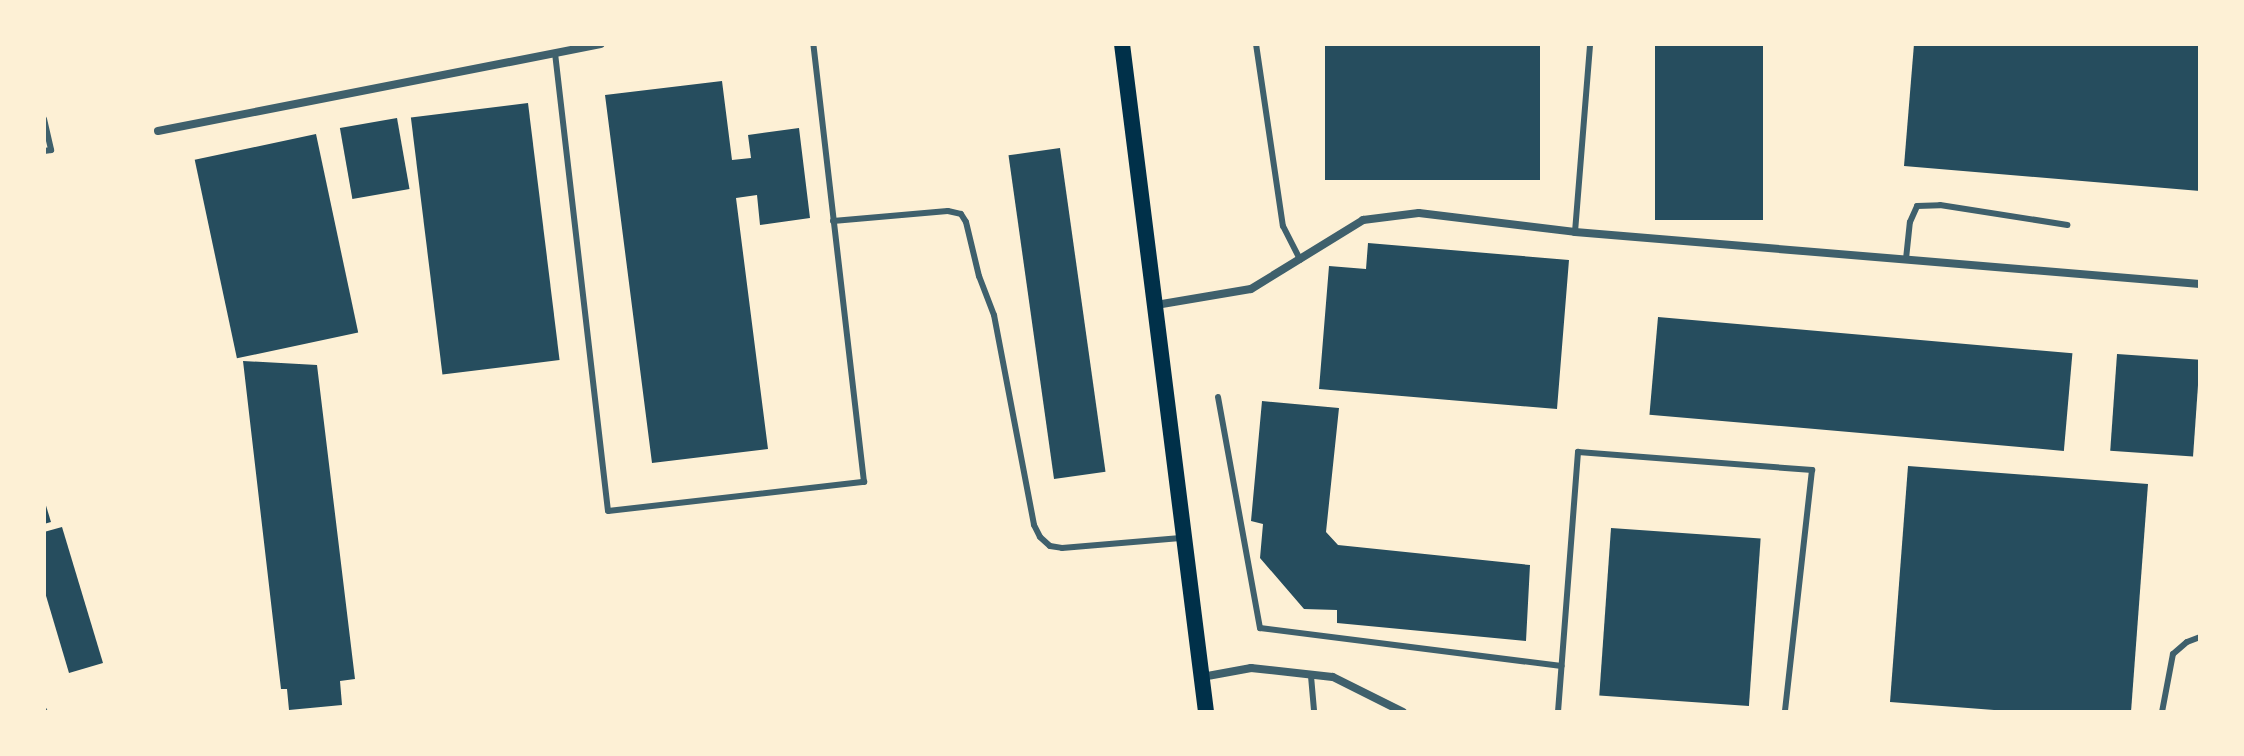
<!DOCTYPE html>
<html>
<head>
<meta charset="utf-8">
<style>
	body { margin:0 }
	#map { position:relative; width:2244px; height:756px; overflow:hidden; background:#fdf0d5; font-family:"Libre Baskerville",serif }
	div>[style] { position:absolute }
	.building>* { inset:0; background:#264d5e; transform-origin:0 0 }
	.service>* { height:6px; margin:-3px; padding:0 3px; transform-origin:3px; border-radius:3px; background:#3f606c }
	.minor>* { height:8px; margin:-4px; padding:0 4px; transform-origin:4px; border-radius:4px; background:#3f606c }
	.secondary>* { height:16px; margin:-8px; padding:0 8px; transform-origin:8px; border-radius:8px; background:#003049 }
	span { translate:-50% -50%; white-space:nowrap; text-align:center; line-height:1.15; -webkit-text-stroke:8px #fdf0d5; paint-order:stroke }
	.frame { position:absolute; inset:0; border:46px solid #fdf0d5; pointer-events:none }
</style>
</head>
<body>
<div id="map">
	<div class="building">
		<div style="left:1325px;top:44px;width:215px;height:136px"></div>
		<div style="left:1655px;top:44px;width:108px;height:176px"></div>
		<div style="clip-path:polygon(1914px 44px,2200px 44px,2200px 191px,1904px 166px)"></div>
		<div style="clip-path:polygon(722px 81px,732px 160px,751px 158px,748px 135px,799px 128px,810px 218px,760px 225px,757px 195px,736px 198px,768px 449px,652px 463px,605px 95px)"></div>
		<div style="left:528px;top:103px;width:259px;height:118px;rotate:83deg"></div>
		<div style="left:397px;top:118px;width:72px;height:58px;rotate:80deg"></div>
		<div style="left:316px;top:134px;width:203px;height:124px;rotate:78deg"></div>
		<div style="left:1060px;top:148px;width:327px;height:52px;rotate:82deg"></div>
		<div style="clip-path:polygon(1368px 243px,1569px 260px,1557px 409px,1319px 389px,1329px 266px,1366px 269px)"></div>
		<div style="left:1658px;top:317px;width:416px;height:98px;rotate:5deg"></div>
		<div style="left:2117px;top:354px;width:83px;height:97px;rotate:4deg"></div>
		<div style="clip-path:polygon(243px 361px,317px 365px,355px 679px,340px 681px,342px 705px,289px 710px,287px 689px,281px 689px)"></div>
		<div style="clip-path:polygon(1262px 401px,1339px 408px,1326px 532px,1338px 545px,1530px 565px,1526px 641px,1337px 623px,1337px 610px,1304px 609px,1260px 558px,1263px 524px,1251px 521px)"></div>
		<div style="clip-path:polygon(1908px 466px,2148px 484px,2131px 712px,2020px 712px,1890px 702px)"></div>
		<div style="clip-path:polygon(44px 499px,51px 522px,44px 524px)"></div>
		<div style="clip-path:polygon(62px 527px,103px 663px,69px 673px,44px 589px,44px 532px)"></div>
		<div style="left:1611px;top:528px;width:150px;height:168px;rotate:4deg"></div>
	</div>
	<div class="service">
		<div style="left:1256px;top:44px;width:184px;rotate:81.6deg"></div>
		<div style="left:1283px;top:226px;width:38px;rotate:63deg"></div>
		<div style="left:555px;top:53px;width:461px;rotate:83.4deg"></div>
		<div style="left:608px;top:511px;width:258px;rotate:-6.5deg"></div>
		<div style="left:864px;top:482px;width:441px;rotate:-96.6deg"></div>
		<div style="left:44px;top:119px;width:32px;rotate:77deg"></div>
		<div style="left:51px;top:150px;width:7px;rotate:172deg"></div>
		<div style="left:833px;top:221px;width:115px;rotate:-5deg"></div>
		<div style="left:948px;top:211px;width:13px;rotate:13deg"></div>
		<div style="left:961px;top:214px;width:9px;rotate:58deg"></div>
		<div style="left:966px;top:222px;width:56px;rotate:76.5deg"></div>
		<div style="left:979px;top:276px;width:42px;rotate:69deg"></div>
		<div style="left:994px;top:315px;width:214px;rotate:79.2deg"></div>
		<div style="left:1034px;top:525px;width:13px;rotate:63deg"></div>
		<div style="left:1040px;top:537px;width:13px;rotate:42deg"></div>
		<div style="left:1050px;top:546px;width:12px;rotate:9deg"></div>
		<div style="left:1062px;top:548px;width:119px;rotate:-4.8deg"></div>
		<div style="left:1575px;top:232px;width:189px;rotate:-85.4deg"></div>
		<div style="left:1906px;top:259px;width:37px;rotate:-84deg"></div>
		<div style="left:1910px;top:222px;width:17px;rotate:-66deg"></div>
		<div style="left:1917px;top:206px;width:23px;rotate:-2deg"></div>
		<div style="left:1940px;top:205px;width:129px;rotate:8.9deg"></div>
		<div style="left:1218px;top:397px;width:235px;rotate:79.7deg"></div>
		<div style="left:1260px;top:628px;width:304px;rotate:7.2deg"></div>
		<div style="left:1311px;top:676px;width:36px;rotate:85deg"></div>
		<div style="left:44px;top:710px;width:2px;rotate:63deg"></div>
		<div style="left:1558px;top:712px;width:261px;rotate:-85.6deg"></div>
		<div style="left:1578px;top:452px;width:235px;rotate:4.4deg"></div>
		<div style="left:1812px;top:470px;width:244px;rotate:96.4deg"></div>
		<div style="left:2162px;top:712px;width:59px;rotate:-79.3deg"></div>
		<div style="left:2173px;top:654px;width:18px;rotate:-41deg"></div>
		<div style="left:2187px;top:642px;width:14px;rotate:-21deg"></div>
	</div>
	<div class="minor">
		<div style="left:158px;top:131px;width:451px;rotate:-11.1deg"></div>
		<div style="left:1156px;top:305px;width:96px;rotate:-9.6deg"></div>
		<div style="left:1251px;top:289px;width:132px;rotate:-31.6deg"></div>
		<div style="left:1363px;top:220px;width:56px;rotate:-7.1deg"></div>
		<div style="left:1419px;top:213px;width:157px;rotate:6.9deg"></div>
		<div style="left:1575px;top:232px;width:627px;rotate:4.76deg"></div>
		<div style="left:1202px;top:677px;width:50px;rotate:-10.4deg"></div>
		<div style="left:1251px;top:668px;width:82px;rotate:6.3deg"></div>
		<div style="left:1333px;top:677px;width:78px;rotate:26.6deg"></div>
	</div>
	<div class="secondary">
		<div style="left:1122px;top:44px;width:673px;rotate:82.83deg"></div>
	</div>
	<div class="frame"></div>
</div>
</body>
</html>
